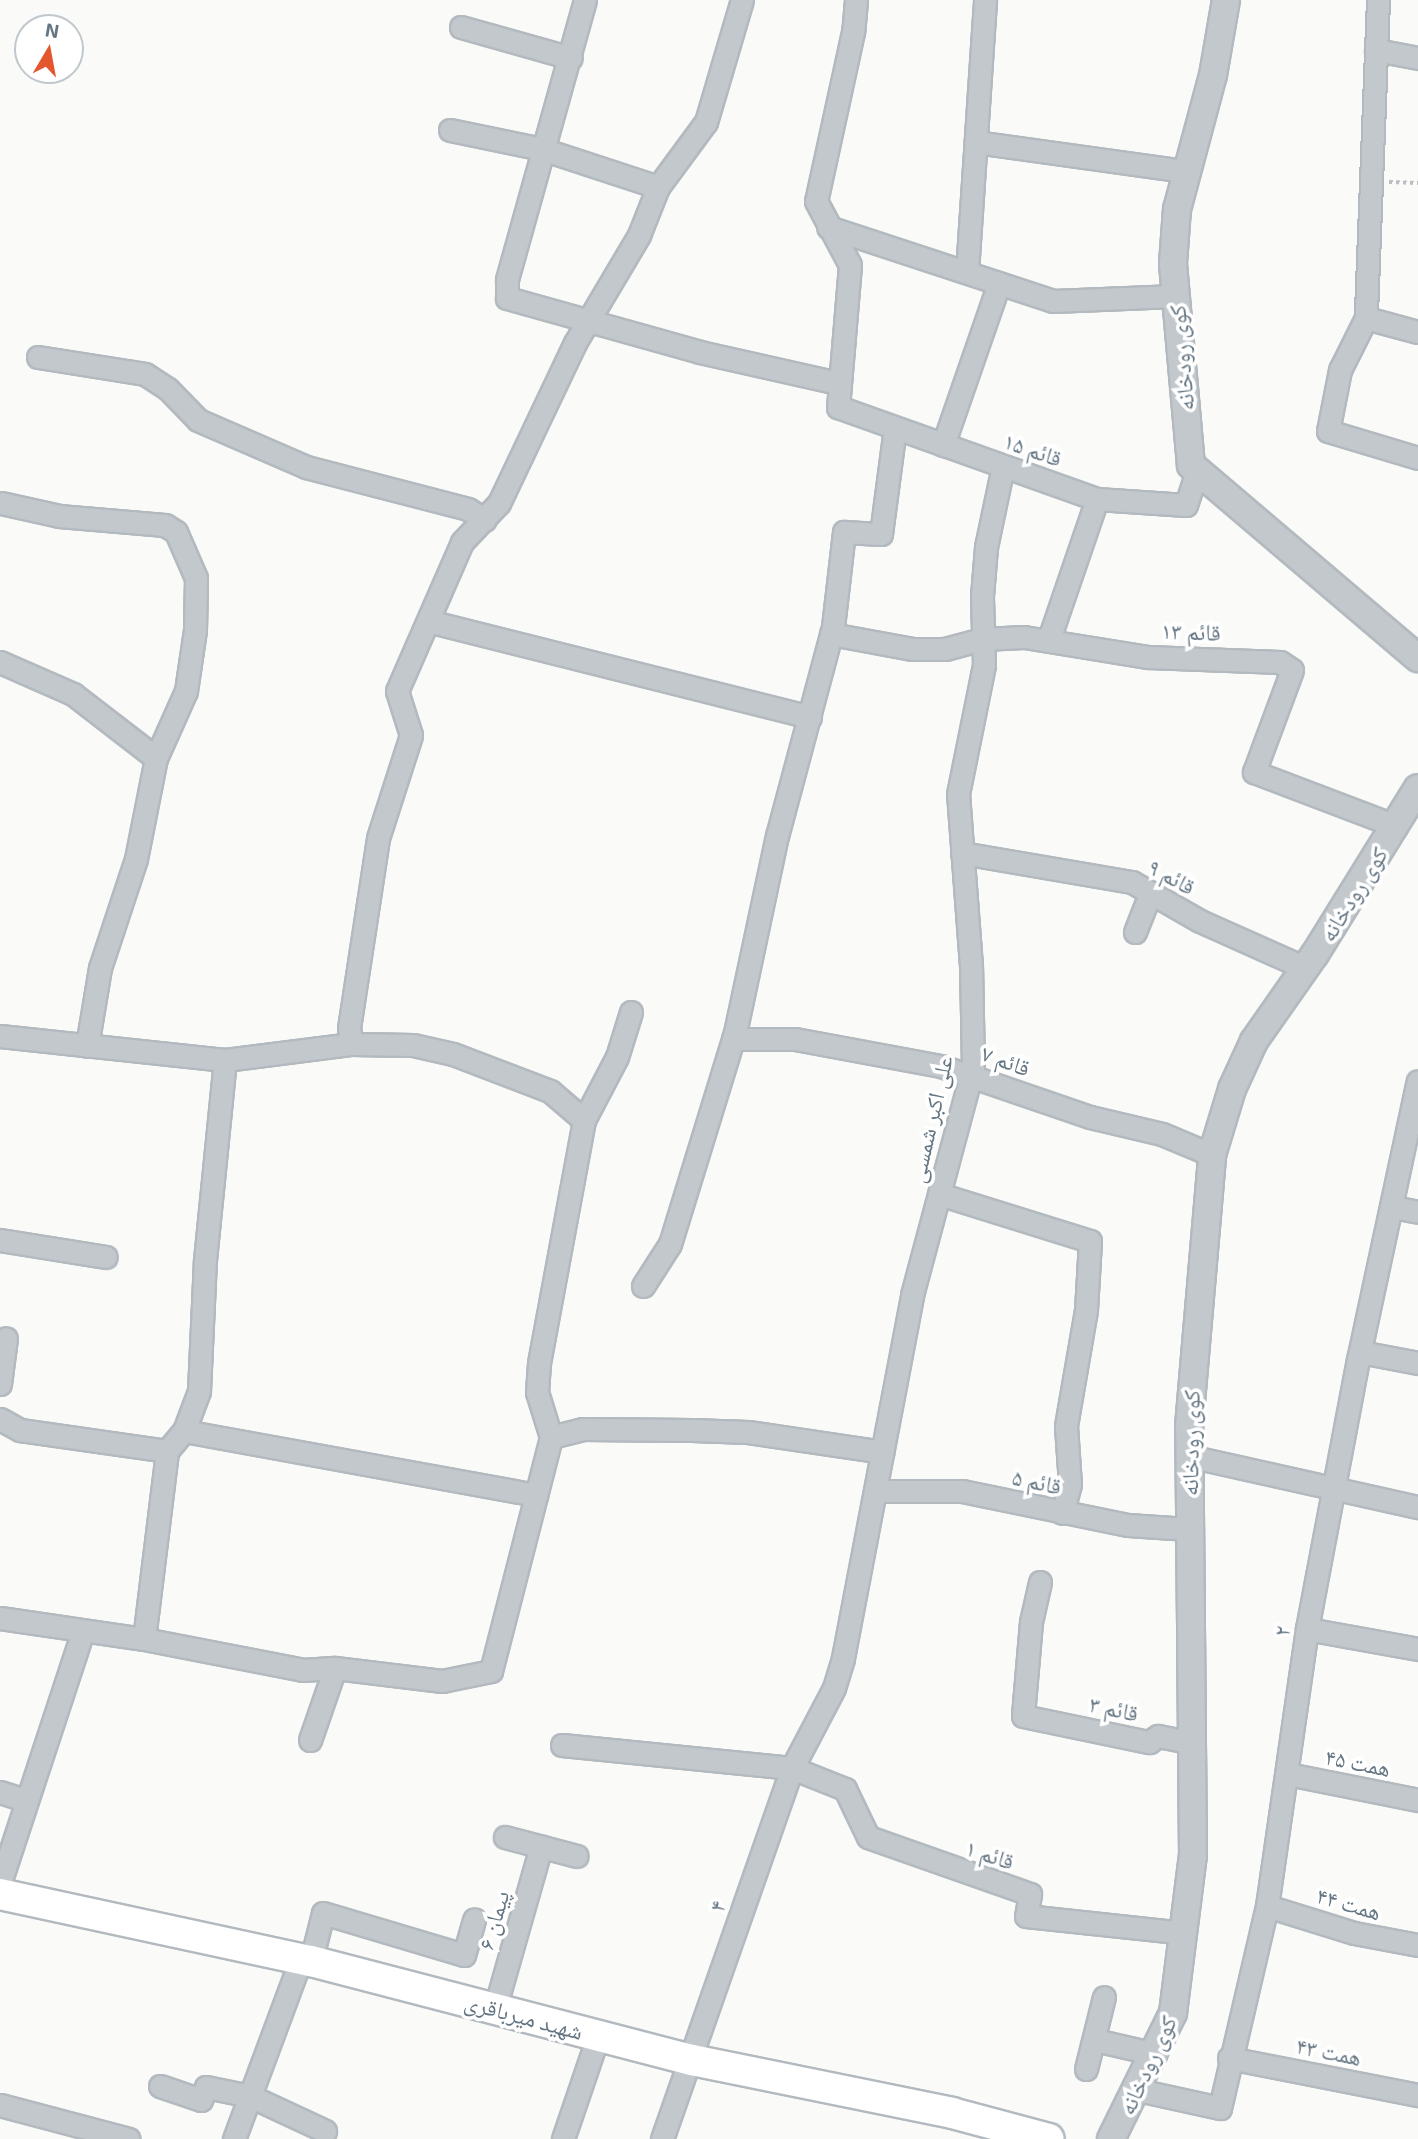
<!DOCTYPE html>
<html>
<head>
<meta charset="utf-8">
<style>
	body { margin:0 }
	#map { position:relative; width:1418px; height:2139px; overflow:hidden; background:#fafaf8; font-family:"Exo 2","Noto Naskh Arabic",sans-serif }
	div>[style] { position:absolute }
	.path>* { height:3.5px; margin-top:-1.75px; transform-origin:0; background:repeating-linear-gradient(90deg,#bbbfc2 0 3.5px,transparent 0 7px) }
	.roads { filter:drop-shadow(2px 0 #b3babf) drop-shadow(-2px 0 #b3babf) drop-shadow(0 2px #b3babf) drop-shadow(0 -2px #b3babf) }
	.minor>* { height:21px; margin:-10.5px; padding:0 10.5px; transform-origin:10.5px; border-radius:10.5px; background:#c3c8cc }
	.tertiary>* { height:26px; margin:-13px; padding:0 13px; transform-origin:13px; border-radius:13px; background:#c3c8cc }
	.secondary>* { height:30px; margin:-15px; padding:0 15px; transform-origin:15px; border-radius:15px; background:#fff }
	span { translate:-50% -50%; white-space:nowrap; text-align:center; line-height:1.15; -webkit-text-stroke:7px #fff; paint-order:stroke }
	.street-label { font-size:23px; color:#657683 }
	.north { position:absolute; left:14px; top:14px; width:70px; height:70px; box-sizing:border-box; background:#fff; border:2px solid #c1c8cd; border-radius:50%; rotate:10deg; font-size:19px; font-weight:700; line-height:28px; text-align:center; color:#657683 }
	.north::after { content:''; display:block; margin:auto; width:24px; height:32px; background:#e4572e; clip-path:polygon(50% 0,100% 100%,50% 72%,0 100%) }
</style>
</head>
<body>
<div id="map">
	<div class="path">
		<div style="left:1389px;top:182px;width:29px;rotate:2deg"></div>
	</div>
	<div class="roads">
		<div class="minor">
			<div style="left:585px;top:0;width:291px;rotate:105.6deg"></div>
			<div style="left:507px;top:280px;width:18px;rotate:90deg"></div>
			<div style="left:507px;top:298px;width:200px;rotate:15.6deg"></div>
			<div style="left:700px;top:352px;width:141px;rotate:12.7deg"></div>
			<div style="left:856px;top:0;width:32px;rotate:95deg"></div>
			<div style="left:853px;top:32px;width:173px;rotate:102.3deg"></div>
			<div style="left:816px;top:201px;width:72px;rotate:62deg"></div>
			<div style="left:850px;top:265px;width:143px;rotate:94.8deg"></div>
			<div style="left:838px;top:407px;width:275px;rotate:19.6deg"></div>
			<div style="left:1097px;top:499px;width:89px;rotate:3.9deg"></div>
			<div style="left:1186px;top:505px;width:33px;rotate:-72deg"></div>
			<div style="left:1378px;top:0;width:318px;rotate:92.2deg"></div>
			<div style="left:1366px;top:318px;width:54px;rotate:15.1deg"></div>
			<div style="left:461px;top:27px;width:114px;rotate:15.7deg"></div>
			<div style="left:1376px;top:50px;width:43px;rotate:10.8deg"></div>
			<div style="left:450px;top:130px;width:94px;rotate:11.7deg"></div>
			<div style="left:542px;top:149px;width:122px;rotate:18.1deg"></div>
			<div style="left:976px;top:142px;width:210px;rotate:7.9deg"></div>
			<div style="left:828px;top:227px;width:237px;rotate:18.2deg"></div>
			<div style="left:1053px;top:301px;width:122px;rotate:-2.3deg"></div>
			<div style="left:967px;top:272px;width:273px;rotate:-86.2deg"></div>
			<div style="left:1366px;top:318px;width:58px;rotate:116.6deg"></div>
			<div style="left:1340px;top:370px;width:62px;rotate:101.1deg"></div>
			<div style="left:1328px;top:431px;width:94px;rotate:16.7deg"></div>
			<div style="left:38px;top:357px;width:108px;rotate:9deg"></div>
			<div style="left:145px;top:374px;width:27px;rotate:33deg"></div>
			<div style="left:168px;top:389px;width:43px;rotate:45.9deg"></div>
			<div style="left:198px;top:420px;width:118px;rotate:23.5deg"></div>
			<div style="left:306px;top:467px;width:167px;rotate:14.5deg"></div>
			<div style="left:468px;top:509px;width:20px;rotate:33deg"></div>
			<div style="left:943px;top:445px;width:171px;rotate:-70.9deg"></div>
			<div style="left:1px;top:503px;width:59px;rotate:12.6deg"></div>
			<div style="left:59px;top:516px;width:106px;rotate:4.9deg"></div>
			<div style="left:165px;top:525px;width:13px;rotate:32deg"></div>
			<div style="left:176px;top:532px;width:50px;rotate:66.5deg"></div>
			<div style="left:196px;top:578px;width:52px;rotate:91.1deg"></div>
			<div style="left:195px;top:630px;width:62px;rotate:98.4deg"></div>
			<div style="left:186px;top:691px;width:73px;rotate:114.1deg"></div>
			<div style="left:156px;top:758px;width:103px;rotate:101.2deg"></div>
			<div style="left:136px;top:859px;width:115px;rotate:108.3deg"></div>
			<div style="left:100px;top:968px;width:79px;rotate:99.5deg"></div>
			<div style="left:428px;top:621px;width:394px;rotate:14.1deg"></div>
			<div style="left:831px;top:634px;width:82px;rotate:10.5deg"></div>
			<div style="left:912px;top:649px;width:33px"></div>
			<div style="left:945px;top:649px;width:39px;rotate:-15deg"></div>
			<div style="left:983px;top:639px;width:41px;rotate:-2.8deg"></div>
			<div style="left:1024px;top:637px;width:126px;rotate:9.2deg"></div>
			<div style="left:1148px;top:657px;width:132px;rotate:2.2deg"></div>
			<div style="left:1280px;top:662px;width:14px;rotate:34deg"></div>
			<div style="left:1292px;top:670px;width:109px;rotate:110.4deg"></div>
			<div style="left:1254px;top:772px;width:152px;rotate:20.8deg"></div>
			<div style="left:1049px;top:639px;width:148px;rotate:-71.1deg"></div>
			<div style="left:0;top:662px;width:80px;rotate:23.7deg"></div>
			<div style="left:73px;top:694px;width:105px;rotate:37.6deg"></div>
			<div style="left:962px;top:853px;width:172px;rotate:9.7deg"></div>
			<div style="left:1132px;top:882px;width:78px;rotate:29.8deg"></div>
			<div style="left:1200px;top:921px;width:115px;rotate:24.1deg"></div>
			<div style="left:1135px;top:932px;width:41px;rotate:-68.5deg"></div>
			<div style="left:0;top:1036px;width:226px;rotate:6.1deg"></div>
			<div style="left:225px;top:1060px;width:128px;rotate:-7.2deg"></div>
			<div style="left:352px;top:1044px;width:61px;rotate:0.9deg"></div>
			<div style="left:413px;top:1045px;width:41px;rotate:12.7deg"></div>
			<div style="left:453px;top:1054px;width:104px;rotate:20.9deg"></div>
			<div style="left:550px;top:1091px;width:45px;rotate:40.5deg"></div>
			<div style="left:733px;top:1039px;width:62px"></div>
			<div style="left:795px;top:1039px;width:148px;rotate:10.5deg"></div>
			<div style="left:941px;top:1066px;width:157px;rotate:18.9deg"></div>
			<div style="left:1090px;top:1117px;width:74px;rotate:13.3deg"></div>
			<div style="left:1162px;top:1134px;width:54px;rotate:22.8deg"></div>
			<div style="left:352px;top:1044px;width:16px;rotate:-101deg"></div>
			<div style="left:349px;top:1028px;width:192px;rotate:-81.3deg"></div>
			<div style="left:378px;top:838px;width:108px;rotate:-72.2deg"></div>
			<div style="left:411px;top:735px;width:46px;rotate:-107.7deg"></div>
			<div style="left:397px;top:691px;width:163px;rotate:-66.4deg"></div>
			<div style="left:462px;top:542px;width:54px;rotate:-46.5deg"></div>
			<div style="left:499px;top:503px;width:177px;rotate:-64.6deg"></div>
			<div style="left:575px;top:343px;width:126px;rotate:-59.3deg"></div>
			<div style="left:639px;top:235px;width:52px;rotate:-68.4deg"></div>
			<div style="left:658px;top:187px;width:81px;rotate:-53.6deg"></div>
			<div style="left:706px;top:122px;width:127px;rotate:-73.6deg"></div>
			<div style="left:939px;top:1194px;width:158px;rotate:17.3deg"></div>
			<div style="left:1090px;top:1241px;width:69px;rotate:93.3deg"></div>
			<div style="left:1086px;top:1310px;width:118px;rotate:99.8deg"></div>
			<div style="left:1066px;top:1426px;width:58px;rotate:86.1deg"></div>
			<div style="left:1070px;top:1484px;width:30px;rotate:105deg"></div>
			<div style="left:1393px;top:1207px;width:25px;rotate:11deg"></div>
			<div style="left:0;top:1240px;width:107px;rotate:9.1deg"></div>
			<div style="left:643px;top:1286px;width:50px;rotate:-57.3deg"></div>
			<div style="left:670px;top:1244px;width:221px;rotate:-72.9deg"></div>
			<div style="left:735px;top:1033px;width:201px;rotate:-78deg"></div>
			<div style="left:777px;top:836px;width:216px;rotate:-75deg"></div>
			<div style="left:833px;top:627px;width:96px;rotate:-83.4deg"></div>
			<div style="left:844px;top:532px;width:37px;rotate:3deg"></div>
			<div style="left:881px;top:534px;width:107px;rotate:-82.5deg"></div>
			<div style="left:1360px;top:1352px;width:59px;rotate:10.7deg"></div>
			<div style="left:0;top:1384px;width:46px;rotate:-82.6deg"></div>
			<div style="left:0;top:1419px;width:23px;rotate:29deg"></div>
			<div style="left:20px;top:1430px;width:148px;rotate:8.1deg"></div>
			<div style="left:184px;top:1431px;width:358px;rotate:10.3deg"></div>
			<div style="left:551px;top:1437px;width:47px;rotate:-107.3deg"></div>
			<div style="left:537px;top:1392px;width:29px;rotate:-86deg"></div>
			<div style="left:539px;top:1363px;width:247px;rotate:-79.5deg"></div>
			<div style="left:584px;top:1120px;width:71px;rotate:-62.4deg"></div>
			<div style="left:617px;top:1057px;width:47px;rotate:-72.7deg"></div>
			<div style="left:1189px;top:1456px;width:235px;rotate:12.6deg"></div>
			<div style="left:876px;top:1491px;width:86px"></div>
			<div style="left:962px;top:1491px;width:169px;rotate:11.6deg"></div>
			<div style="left:1128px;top:1525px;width:60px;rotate:3.8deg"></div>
			<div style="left:1040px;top:1582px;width:41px;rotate:102.7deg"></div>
			<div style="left:1031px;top:1622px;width:94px;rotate:94.9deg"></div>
			<div style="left:1023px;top:1716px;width:129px;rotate:11.7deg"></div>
			<div style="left:1149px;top:1742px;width:11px;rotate:-34deg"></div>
			<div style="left:1158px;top:1736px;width:36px;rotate:11deg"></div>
			<div style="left:0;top:1618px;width:146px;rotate:8.3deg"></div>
			<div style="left:144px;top:1639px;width:162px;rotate:11deg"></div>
			<div style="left:303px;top:1670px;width:32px;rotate:-4deg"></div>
			<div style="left:335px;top:1668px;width:108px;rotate:6.9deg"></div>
			<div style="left:442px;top:1681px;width:50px;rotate:-11.5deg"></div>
			<div style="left:491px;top:1671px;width:242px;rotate:-75.6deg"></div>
			<div style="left:551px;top:1437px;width:33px;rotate:-14deg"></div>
			<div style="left:583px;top:1429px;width:109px;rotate:0.5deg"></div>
			<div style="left:692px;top:1430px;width:56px;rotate:2deg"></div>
			<div style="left:748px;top:1432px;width:136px;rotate:8.4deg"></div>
			<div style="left:1307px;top:1629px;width:113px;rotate:10.2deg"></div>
			<div style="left:144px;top:1639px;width:189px;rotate:-83deg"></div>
			<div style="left:167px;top:1451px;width:26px;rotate:-50deg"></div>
			<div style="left:184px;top:1431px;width:43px;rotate:-69.4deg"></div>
			<div style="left:199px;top:1391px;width:131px;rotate:-87.4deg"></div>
			<div style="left:205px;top:1260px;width:201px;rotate:-84.3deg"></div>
			<div style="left:310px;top:1740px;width:76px;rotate:-70.9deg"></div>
			<div style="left:562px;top:1745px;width:231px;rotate:5.7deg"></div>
			<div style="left:792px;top:1768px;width:57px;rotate:21.6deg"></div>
			<div style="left:845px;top:1789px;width:53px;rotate:64.4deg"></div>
			<div style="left:868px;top:1837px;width:172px;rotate:19.4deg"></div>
			<div style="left:1030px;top:1894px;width:22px;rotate:100deg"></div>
			<div style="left:1026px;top:1916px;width:159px;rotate:6.1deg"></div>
			<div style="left:1288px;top:1774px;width:133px;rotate:11.3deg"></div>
			<div style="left:0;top:1792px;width:26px;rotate:18deg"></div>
			<div style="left:505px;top:1837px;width:74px;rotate:14.8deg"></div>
			<div style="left:0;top:1883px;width:263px;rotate:-71.8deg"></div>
			<div style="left:1267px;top:1906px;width:91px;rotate:17.2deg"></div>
			<div style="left:1354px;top:1933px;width:65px;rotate:10.6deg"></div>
			<div style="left:311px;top:1961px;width:49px;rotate:-76deg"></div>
			<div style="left:323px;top:1913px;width:147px;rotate:16.6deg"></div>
			<div style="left:464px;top:1955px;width:37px;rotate:-74deg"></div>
			<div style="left:495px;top:2008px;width:168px;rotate:-74.1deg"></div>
			<div style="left:1095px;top:2040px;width:62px;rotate:13.1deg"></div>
			<div style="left:1229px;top:2058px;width:193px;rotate:11.1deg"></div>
			<div style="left:1086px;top:2069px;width:74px;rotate:-76deg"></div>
			<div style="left:160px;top:2086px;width:43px;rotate:18.9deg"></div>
			<div style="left:201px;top:2100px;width:14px;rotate:-69deg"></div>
			<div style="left:206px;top:2087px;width:45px;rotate:11.6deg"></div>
			<div style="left:250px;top:2096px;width:83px;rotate:25deg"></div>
			<div style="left:1138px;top:2090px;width:84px;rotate:12.4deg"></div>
			<div style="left:1220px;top:2108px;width:207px;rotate:-76.9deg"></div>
			<div style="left:1267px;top:1906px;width:280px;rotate:-81.8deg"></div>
			<div style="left:1307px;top:1629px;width:274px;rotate:-79.3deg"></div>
			<div style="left:1358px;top:1360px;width:285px;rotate:-77.9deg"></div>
			<div style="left:0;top:2105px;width:133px;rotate:14.8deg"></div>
			<div style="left:234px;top:2139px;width:192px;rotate:-69.6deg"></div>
			<div style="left:563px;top:2139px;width:109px;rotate:-71.2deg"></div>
			<div style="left:662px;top:2139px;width:393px;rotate:-70.7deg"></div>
			<div style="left:792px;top:1768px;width:90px;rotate:-62.3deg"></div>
			<div style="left:834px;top:1688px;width:31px;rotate:-73deg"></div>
			<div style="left:843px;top:1658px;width:369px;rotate:-79.2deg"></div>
			<div style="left:912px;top:1295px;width:235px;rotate:-75deg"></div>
			<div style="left:973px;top:1068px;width:102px;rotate:-91.1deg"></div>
			<div style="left:971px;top:966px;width:172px;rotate:-94.3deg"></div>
			<div style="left:958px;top:794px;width:132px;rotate:-78.6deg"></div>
			<div style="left:984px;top:665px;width:69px;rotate:-91.7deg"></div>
			<div style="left:982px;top:596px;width:49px;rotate:-85.3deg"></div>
			<div style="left:986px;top:547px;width:83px;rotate:-78.1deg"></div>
		</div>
		<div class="tertiary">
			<div style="left:1226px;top:0;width:76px;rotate:99.8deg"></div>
			<div style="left:1213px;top:75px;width:139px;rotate:105deg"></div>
			<div style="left:1177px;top:209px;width:55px;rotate:94.2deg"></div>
			<div style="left:1173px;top:264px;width:202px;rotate:84.9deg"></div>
			<div style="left:1191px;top:465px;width:298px;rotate:40.4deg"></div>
			<div style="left:1111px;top:2139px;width:140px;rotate:-63.8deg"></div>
			<div style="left:1173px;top:2013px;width:159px;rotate:-82.8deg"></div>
			<div style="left:1193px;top:1855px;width:429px;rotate:-90.5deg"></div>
			<div style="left:1189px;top:1426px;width:272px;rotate:-85.1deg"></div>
			<div style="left:1212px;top:1155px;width:69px;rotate:-73.1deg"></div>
			<div style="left:1232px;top:1089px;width:53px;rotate:-65.4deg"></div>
			<div style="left:1254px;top:1041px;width:106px;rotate:-55deg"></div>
			<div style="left:1315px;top:954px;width:195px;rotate:-58.2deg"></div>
		</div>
		<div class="secondary">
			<div style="left:0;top:1894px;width:318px;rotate:12.2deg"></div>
			<div style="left:311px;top:1961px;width:394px;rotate:14.6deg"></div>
			<div style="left:692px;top:2060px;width:265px;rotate:11.5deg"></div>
			<div style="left:952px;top:2113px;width:100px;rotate:15deg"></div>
		</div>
	</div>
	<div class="street-label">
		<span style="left:1181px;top:358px;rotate:-95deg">کوی رودخانه</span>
		<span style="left:1033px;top:449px;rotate:19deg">قائم ۱۵</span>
		<span style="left:1191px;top:631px;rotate:2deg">قائم ۱۳</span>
		<span style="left:1172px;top:876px;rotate:29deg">قائم ۹</span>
		<span style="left:1353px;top:894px;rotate:-58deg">کوی رودخانه</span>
		<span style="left:1006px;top:1060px;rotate:20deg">قائم ۷</span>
		<span style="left:930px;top:1119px;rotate:-77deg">علی اکبر شمسی</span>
		<span style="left:1190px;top:1443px;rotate:-89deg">کوی رودخانه</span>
		<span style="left:1037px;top:1481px;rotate:12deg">قائم ۵</span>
		<span style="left:1281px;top:1631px;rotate:-81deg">۲</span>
		<span style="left:1114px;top:1708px;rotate:12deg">قائم ۳</span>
		<span style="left:1358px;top:1762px;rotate:11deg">همت ۴۵</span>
		<span style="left:990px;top:1854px;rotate:18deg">قائم ۱</span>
		<span style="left:1349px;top:1903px;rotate:16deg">همت ۴۴</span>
		<span style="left:717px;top:1906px;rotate:-71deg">۴</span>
		<span style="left:493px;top:1920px;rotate:-74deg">پیمان ۶</span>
		<span style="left:524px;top:2016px;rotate:15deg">شهید میرباقری</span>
		<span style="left:1329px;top:2051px;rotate:11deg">همت ۴۳</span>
		<span style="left:1147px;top:2065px;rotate:-65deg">کوی رودخانه</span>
	</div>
	<div class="north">N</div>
</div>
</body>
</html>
